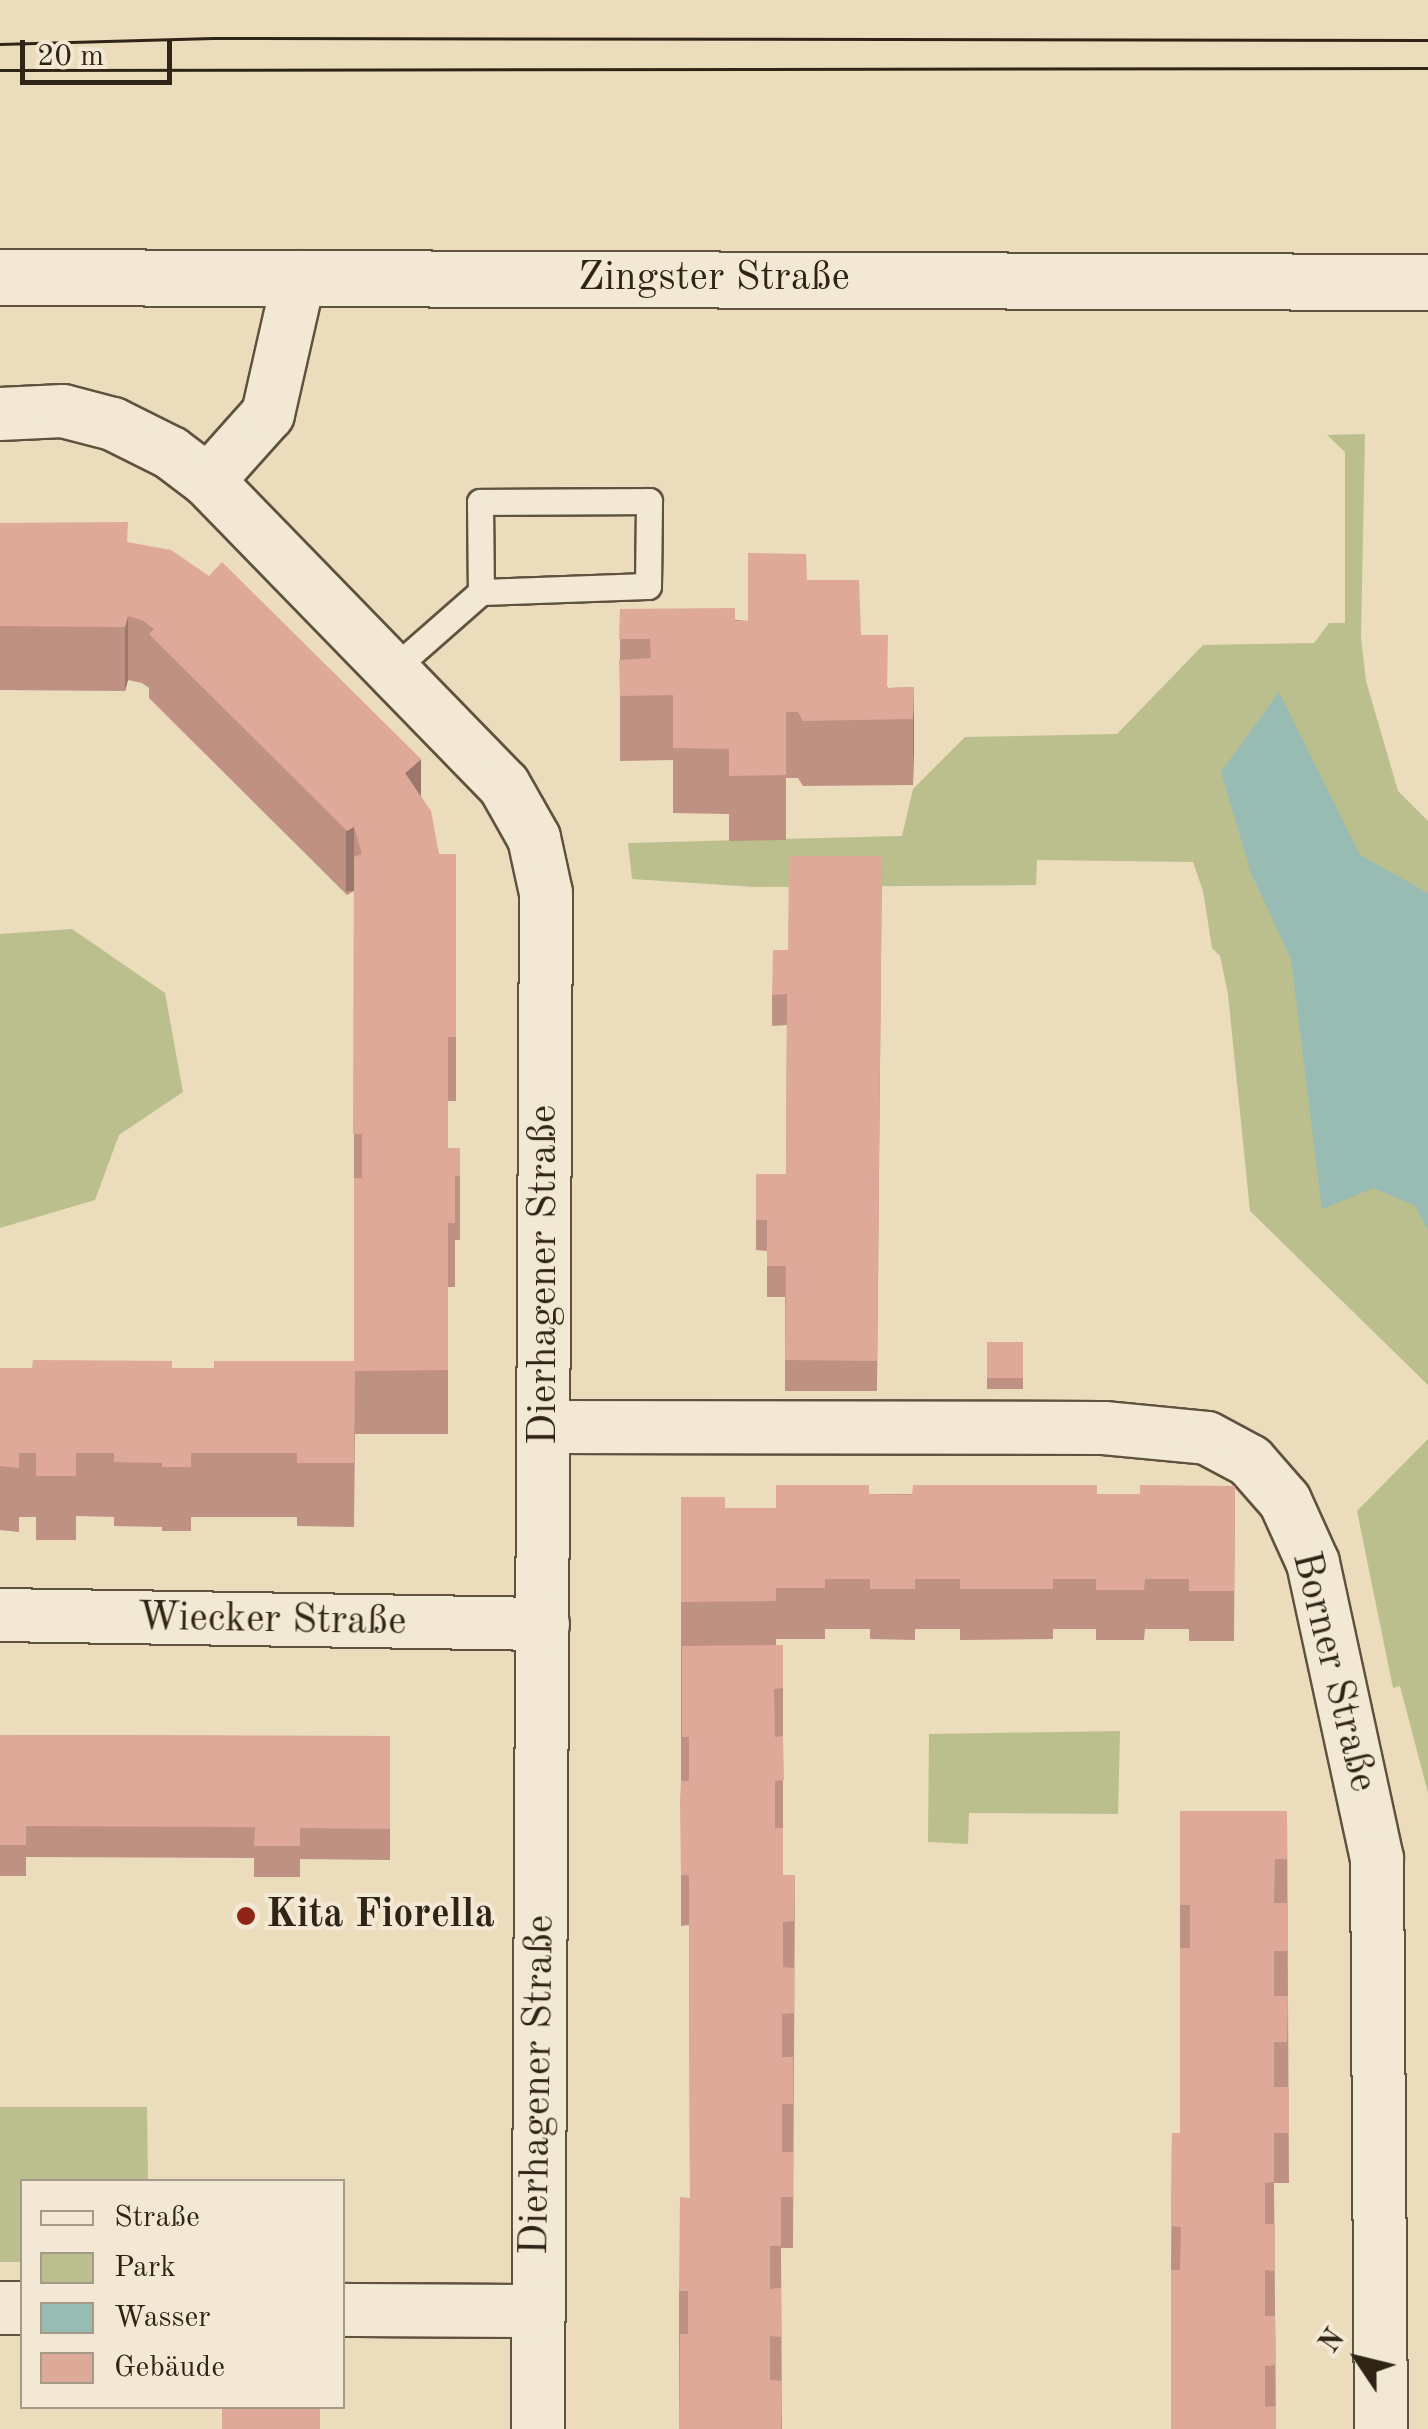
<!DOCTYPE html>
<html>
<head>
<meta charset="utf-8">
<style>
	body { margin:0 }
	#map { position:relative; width:1428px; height:2429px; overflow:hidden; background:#ebdcbb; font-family:"Old Standard TT",serif }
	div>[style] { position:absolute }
	.green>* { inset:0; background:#bbbf8d }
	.water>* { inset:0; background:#98bbb3 }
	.roads { filter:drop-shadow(2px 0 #5f523f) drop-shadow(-2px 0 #5f523f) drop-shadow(0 2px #5f523f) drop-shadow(0 -2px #5f523f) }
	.service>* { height:25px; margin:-12.5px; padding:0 12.5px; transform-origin:12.5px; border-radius:12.5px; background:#f2e8d3 }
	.minor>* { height:52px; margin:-26px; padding:0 26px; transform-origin:26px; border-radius:26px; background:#f2e8d3 }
	.tertiary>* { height:55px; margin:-27.5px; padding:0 27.5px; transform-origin:27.5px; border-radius:27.5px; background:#f2e8d3 }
	.tram>* { height:2.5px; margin:-1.25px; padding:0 1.25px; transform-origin:1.25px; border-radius:1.25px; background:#302416 }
	.wall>* { inset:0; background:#bf9183; transform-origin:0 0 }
	.shaded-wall>* { inset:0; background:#9b766a; transform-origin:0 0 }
	.building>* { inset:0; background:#dea998; transform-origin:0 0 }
	.dots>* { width:28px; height:28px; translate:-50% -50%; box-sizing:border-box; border:5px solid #f2e8d3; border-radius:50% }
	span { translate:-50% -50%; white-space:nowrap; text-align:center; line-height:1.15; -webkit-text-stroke:8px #f2e8d3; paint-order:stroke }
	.street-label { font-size:40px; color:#302416 }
	.poi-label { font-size:40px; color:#302416; font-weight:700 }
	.left { translate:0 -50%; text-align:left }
	.legend { position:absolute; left:20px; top:2179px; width:325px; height:230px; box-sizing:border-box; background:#f2e8d3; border:2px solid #a49a87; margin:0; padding:12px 18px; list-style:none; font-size:30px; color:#302416 }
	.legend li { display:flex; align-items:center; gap:20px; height:50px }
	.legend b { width:50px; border:2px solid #a49a87 }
	.north { position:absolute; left:1308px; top:2309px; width:100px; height:100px; -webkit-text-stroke:8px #f2e8d3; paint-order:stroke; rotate:305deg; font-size:28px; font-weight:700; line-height:40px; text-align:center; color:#302416 }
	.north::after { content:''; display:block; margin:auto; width:35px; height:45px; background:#302416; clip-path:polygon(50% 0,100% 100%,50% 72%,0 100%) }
	.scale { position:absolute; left:20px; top:40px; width:152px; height:45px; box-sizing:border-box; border:5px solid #302416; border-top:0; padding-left:12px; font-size:30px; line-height:35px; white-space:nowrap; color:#302416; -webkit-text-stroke:8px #f2e8d3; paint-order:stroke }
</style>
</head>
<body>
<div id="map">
	<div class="green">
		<div style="clip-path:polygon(1365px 434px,1361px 638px,1366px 681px,1398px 791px,1428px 821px,1428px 1385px,1250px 1211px,1228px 994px,1220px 956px,1212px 948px,1203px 891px,1193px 862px,1037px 860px,1036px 885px,755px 887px,632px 879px,628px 843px,902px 836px,913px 789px,965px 737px,1117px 734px,1203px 645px,1314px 643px,1329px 623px,1345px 623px,1345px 452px,1327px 435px)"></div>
		<div style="clip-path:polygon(72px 929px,165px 993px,183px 1092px,119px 1135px,95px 1200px,0 1228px,0 934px)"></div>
		<div style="clip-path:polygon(1428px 1439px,1428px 1793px,1400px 1686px,1393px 1688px,1357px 1511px)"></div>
		<div style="clip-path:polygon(1120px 1731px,1118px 1814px,969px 1813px,968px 1844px,928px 1842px,929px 1734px)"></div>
		<div style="clip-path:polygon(0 2107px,147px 2107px,148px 2181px,22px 2182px,22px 2262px,0 2262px)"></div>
	</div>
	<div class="water">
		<div style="clip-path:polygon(1279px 692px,1360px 855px,1428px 893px,1428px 1230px,1415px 1206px,1374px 1188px,1322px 1209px,1291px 959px,1251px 873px,1221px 772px)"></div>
	</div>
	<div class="roads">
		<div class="service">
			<div style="left:391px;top:671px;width:120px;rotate:-41.3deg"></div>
			<div style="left:481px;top:592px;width:167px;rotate:-2.1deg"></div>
			<div style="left:648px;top:586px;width:85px;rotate:-89.3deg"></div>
			<div style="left:649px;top:501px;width:169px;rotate:179.7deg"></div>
			<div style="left:480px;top:502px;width:90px;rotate:89.4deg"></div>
		</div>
		<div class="minor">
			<div style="left:0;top:414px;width:63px;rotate:-2.7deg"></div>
			<div style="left:63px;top:411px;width:52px;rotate:14.6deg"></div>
			<div style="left:113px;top:424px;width:65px;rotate:26.6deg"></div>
			<div style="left:171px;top:453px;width:46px;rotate:37.1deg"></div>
			<div style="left:208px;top:481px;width:424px;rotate:45.8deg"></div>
			<div style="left:504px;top:785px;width:61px;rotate:60.5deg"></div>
			<div style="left:534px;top:838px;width:56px;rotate:77.7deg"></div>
			<div style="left:546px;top:893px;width:1536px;rotate:90.3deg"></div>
			<div style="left:208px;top:481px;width:90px;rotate:-48.2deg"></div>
			<div style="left:268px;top:414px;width:140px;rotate:-77.2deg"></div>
			<div style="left:545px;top:1427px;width:559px;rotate:0.1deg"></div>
			<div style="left:1104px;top:1428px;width:103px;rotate:5.5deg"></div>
			<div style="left:1207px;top:1438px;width:49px;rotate:28.1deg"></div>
			<div style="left:1250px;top:1461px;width:53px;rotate:48.8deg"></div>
			<div style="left:1285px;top:1501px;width:68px;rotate:65.7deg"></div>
			<div style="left:1313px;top:1563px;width:302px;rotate:77.8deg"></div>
			<div style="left:1377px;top:1858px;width:571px;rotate:89.6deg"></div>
			<div style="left:0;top:1615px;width:543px;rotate:0.95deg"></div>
			<div style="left:0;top:2308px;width:22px"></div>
			<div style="left:342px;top:2310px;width:194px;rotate:0.3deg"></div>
		</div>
		<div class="tertiary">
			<div style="left:0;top:277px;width:1428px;rotate:0.2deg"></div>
		</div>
	</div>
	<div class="tram">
		<div style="left:0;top:44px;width:213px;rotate:-1.6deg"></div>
		<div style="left:213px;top:38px;width:1215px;rotate:0.09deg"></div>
		<div style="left:0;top:70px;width:1428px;rotate:-0.08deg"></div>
	</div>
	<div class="wall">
		<div style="clip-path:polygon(0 523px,128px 542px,421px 796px,439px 854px,456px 854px,456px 1101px,448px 1101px,448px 1148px,460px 1148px,460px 1240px,455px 1240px,455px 1287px,448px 1287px,448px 1434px,355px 1434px,354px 1527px,297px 1526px,297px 1517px,191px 1517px,191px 1531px,162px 1531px,162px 1527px,114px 1526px,114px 1517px,76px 1516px,76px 1540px,36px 1540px,36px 1517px,19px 1517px,19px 1532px,0 1530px,0 1368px,214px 1368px,354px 1361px,354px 891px,347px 895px,149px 698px,149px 688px,142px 683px,128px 680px,125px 691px,0 690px)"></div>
		<div style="clip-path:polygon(807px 580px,861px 635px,888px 688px,914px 687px,913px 785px,803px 786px,798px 778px,786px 778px,786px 840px,729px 841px,729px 814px,673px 813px,673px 760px,620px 761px,620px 609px,748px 621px)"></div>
		<div style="clip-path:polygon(882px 856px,877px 1391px,785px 1391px,785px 1297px,767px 1297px,767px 1251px,756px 1250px,756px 1174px,786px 1174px,787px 1025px,772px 1026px,772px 995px,788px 950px)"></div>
		<div style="left:987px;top:1342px;width:36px;height:47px"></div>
		<div style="clip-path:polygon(1235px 1486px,1234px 1641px,1189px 1641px,1189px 1629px,1145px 1629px,1144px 1640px,1096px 1640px,1096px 1629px,1053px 1629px,1053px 1639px,960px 1640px,960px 1629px,915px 1629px,915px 1640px,870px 1639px,870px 1629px,825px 1629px,825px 1639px,776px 1639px,776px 1645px,783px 1645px,783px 1875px,795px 1875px,793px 2248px,781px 2248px,782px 2429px,679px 2429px,679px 2291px,690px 2198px,689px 1925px,681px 1926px,681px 1497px,725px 1508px,776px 1508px,869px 1494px,1140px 1494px)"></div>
		<div style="clip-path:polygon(0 1735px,390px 1736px,390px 1860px,300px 1859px,300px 1877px,254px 1877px,254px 1858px,26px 1857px,26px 1876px,0 1876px)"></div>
		<div style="clip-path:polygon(1180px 1811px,1287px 1811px,1289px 2183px,1274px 2183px,1276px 2429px,1171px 2270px,1172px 2133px,1180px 2133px)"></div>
	</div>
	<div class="shaded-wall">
		<div style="clip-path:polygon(128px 616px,128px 680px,125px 691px,125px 627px)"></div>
		<div style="clip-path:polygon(914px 687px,914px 752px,913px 785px,913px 719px)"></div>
		<div style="clip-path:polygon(421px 759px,421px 822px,405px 773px)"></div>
		<div style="left:354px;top:827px;width:64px;height:8px;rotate:90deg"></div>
	</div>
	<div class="building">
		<div style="clip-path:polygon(128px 522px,127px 542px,171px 550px,209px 576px,222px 562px,421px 759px,405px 773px,431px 811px,439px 854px,456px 854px,456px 1037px,448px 1037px,448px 1148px,460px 1148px,460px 1176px,455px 1176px,455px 1223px,448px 1223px,448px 1370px,355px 1371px,354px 1463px,297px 1463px,297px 1453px,191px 1453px,191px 1467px,162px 1467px,162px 1463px,114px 1462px,114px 1453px,76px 1453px,76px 1476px,36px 1476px,36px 1453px,19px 1453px,19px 1468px,0 1466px,0 1368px,32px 1368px,33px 1360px,172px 1361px,172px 1368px,214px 1368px,214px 1361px,354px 1361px,354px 1178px,362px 1178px,362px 1134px,353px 1134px,354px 857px,362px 854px,354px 827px,347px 831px,149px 634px,154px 629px,142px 620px,128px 616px,125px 627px,0 626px,0 523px)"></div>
		<div style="clip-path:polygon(748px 553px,806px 554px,807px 580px,859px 580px,861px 635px,888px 635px,887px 688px,914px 687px,913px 719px,803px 721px,798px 712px,786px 712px,786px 775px,729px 776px,729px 749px,673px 748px,673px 695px,620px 696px,619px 660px,651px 658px,650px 639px,619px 639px,620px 609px,735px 608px,735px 621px,748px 621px)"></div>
		<div style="clip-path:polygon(789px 856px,882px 856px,877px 1361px,785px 1360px,786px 1266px,767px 1266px,767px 1220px,756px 1220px,756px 1174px,786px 1174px,787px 994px,772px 995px,773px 950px,788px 950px)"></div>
		<div style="left:987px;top:1342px;width:36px;height:36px"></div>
		<div style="clip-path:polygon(776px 1485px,869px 1485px,869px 1494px,912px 1495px,913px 1485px,1097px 1485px,1097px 1494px,1140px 1494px,1140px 1485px,1235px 1486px,1234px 1591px,1189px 1591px,1189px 1579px,1145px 1579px,1144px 1590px,1096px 1590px,1096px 1579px,1053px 1579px,1053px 1589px,960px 1589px,960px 1579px,915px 1579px,915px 1589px,870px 1589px,870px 1579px,825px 1579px,825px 1588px,776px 1588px,776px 1601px,681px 1602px,681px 1497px,725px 1497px,725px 1508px,776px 1508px)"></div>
		<div style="clip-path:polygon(783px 1645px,783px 1688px,774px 1689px,775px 1737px,783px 1736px,784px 1780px,775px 1781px,775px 1828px,783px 1828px,783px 1875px,795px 1875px,794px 1921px,783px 1922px,783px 1967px,794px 1968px,794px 2013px,782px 2014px,782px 2057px,793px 2057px,793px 2104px,782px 2104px,782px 2152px,793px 2152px,793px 2197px,781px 2197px,781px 2246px,770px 2246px,770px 2289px,781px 2288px,781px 2337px,770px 2336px,770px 2380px,782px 2381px,781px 2429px,679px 2429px,680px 2334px,688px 2334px,688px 2291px,679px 2291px,680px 2197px,690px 2198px,689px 1875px,681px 1875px,680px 1801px,681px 1781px,689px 1781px,689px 1737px,682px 1737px,682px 1646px)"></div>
		<div style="clip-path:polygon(0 1735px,390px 1736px,390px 1829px,300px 1828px,300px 1846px,254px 1846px,255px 1827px,26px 1826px,26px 1845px,0 1845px)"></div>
		<div style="clip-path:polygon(1180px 1811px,1287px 1811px,1287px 1859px,1275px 1859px,1274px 1903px,1288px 1903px,1288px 1951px,1274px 1951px,1274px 1996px,1288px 1996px,1287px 2042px,1274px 2042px,1274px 2087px,1289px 2087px,1289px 2133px,1274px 2133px,1274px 2182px,1265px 2183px,1265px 2224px,1275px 2224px,1275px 2271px,1265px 2270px,1265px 2316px,1275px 2316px,1276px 2365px,1265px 2366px,1265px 2407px,1276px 2406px,1276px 2429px,1171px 2429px,1171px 2270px,1180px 2270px,1181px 2227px,1171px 2226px,1172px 2133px,1180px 2133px,1180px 1948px,1190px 1948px,1190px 1905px,1180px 1905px)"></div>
		<div style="left:222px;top:2406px;width:98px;height:23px"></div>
	</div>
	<div class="dots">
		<div style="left:246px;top:1916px;background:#8f2418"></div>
	</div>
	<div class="street-label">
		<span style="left:714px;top:279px">Zingster Straße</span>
		<span style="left:545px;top:1275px;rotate:-90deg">Dierhagener Straße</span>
		<span style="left:272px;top:1621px;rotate:1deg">Wiecker Straße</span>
		<span style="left:1333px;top:1672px;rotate:76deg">Borner Straße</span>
		<span style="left:539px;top:2085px;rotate:-89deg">Dierhagener Straße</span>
	</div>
	<div class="poi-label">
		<span class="left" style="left:266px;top:1916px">Kita Fiorella</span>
	</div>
	<ul class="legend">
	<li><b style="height:12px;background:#f2e8d3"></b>Straße</li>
	<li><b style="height:28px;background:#bbbf8d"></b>Park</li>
	<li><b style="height:28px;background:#98bbb3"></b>Wasser</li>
	<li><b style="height:28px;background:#dea998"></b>Gebäude</li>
	</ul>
	<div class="north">N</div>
	<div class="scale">20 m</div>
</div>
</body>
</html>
